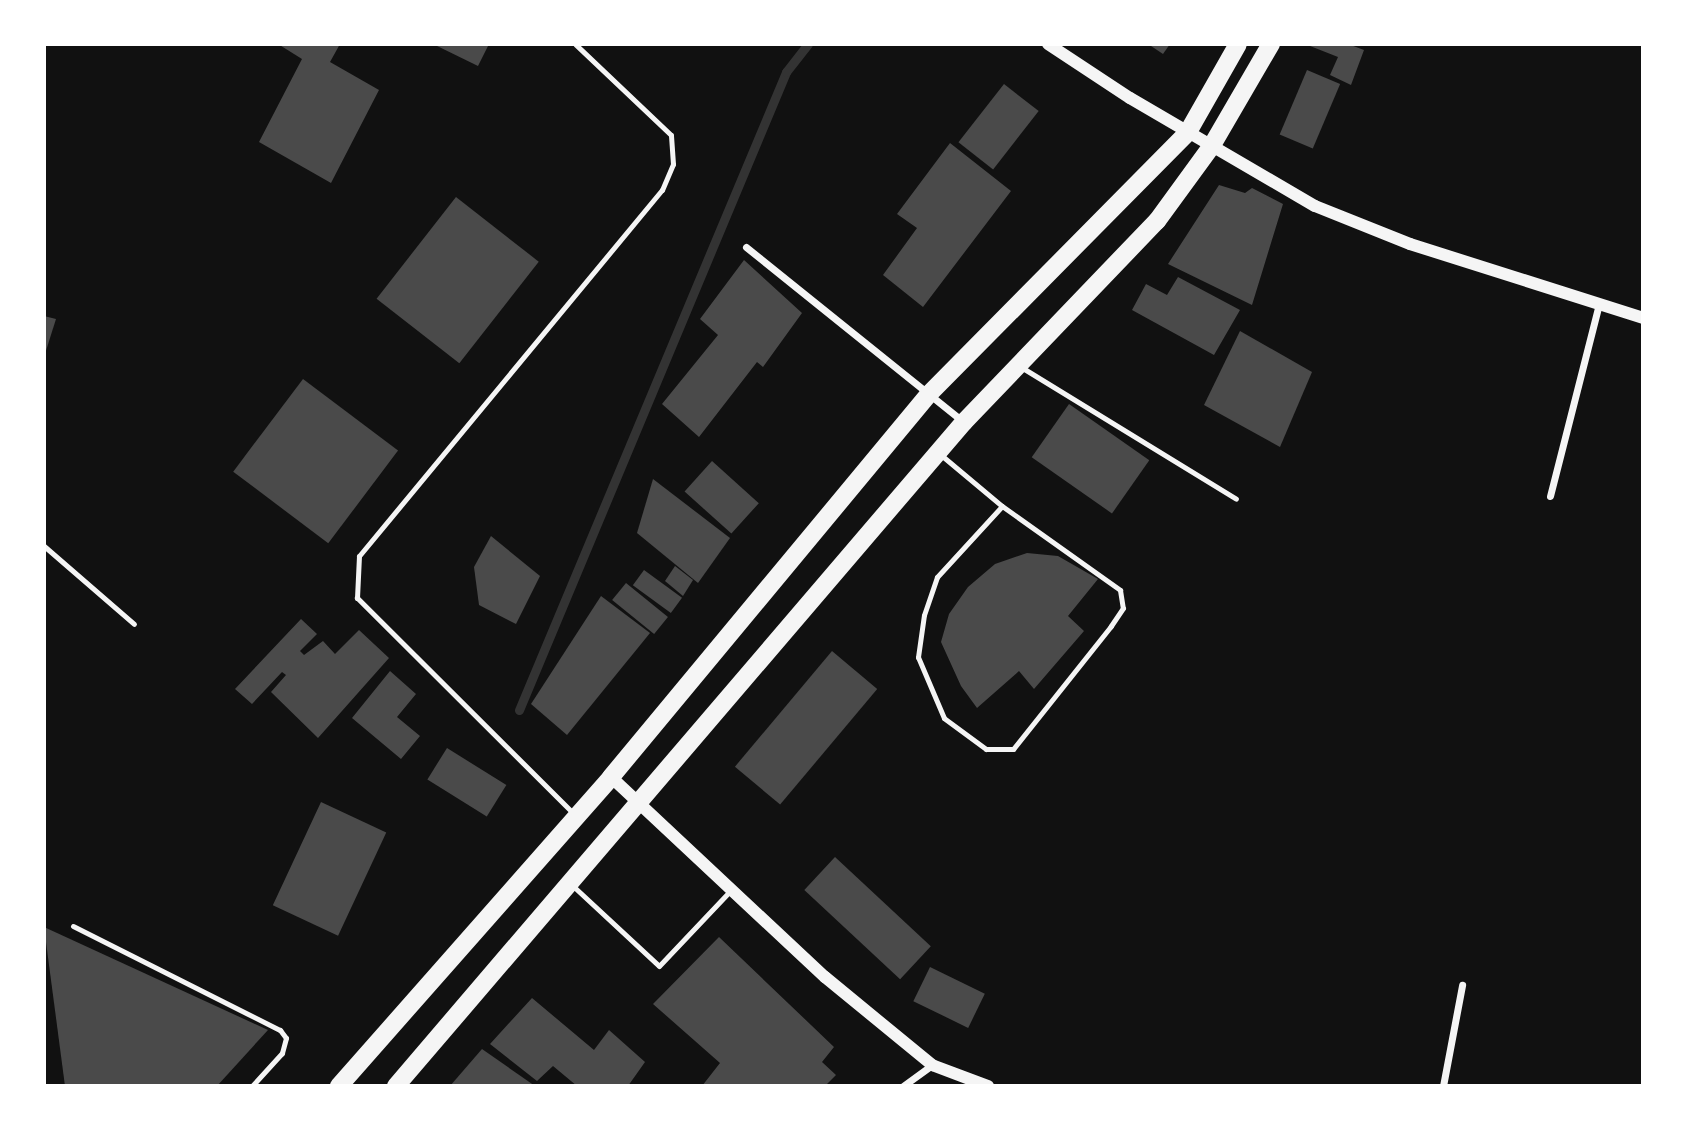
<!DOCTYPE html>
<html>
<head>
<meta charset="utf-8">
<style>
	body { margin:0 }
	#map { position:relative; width:1687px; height:1130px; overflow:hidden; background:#111; font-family:"Space Grotesk",sans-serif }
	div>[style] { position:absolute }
	.stream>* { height:9px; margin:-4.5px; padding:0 4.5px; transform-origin:4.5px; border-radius:4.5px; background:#333 }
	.building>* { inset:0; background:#4a4a4a; transform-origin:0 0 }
	.service>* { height:5px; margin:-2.5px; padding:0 2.5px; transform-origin:2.5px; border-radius:2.5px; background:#f5f5f5 }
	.minor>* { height:7px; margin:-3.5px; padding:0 3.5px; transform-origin:3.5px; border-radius:3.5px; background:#f5f5f5 }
	.tertiary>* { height:12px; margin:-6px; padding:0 6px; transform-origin:6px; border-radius:6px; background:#f5f5f5 }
	.primary>* { height:18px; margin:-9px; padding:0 9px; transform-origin:9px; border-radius:9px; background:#f5f5f5 }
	span { translate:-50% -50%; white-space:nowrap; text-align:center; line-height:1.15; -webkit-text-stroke:7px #fff; paint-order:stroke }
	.frame { position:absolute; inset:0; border:46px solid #fff; pointer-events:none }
</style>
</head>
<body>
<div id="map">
	<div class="stream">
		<div style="left:519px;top:710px;width:692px;rotate:-67.29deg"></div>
		<div style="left:786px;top:72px;width:36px;rotate:-52deg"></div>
	</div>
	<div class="building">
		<div style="clip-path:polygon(278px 44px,340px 44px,330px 62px,379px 90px,331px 183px,259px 142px,302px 59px)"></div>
		<div style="clip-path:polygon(433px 44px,489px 44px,478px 66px)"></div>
		<div style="clip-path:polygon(1148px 44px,1170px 44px,1163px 54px)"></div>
		<div style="clip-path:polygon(1305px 44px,1348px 44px,1364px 50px,1351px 85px,1330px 75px,1338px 57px)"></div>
		<div style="left:1307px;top:70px;width:36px;height:70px;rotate:23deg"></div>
		<div style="left:1004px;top:84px;width:44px;height:74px;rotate:38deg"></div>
		<div style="clip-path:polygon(950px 143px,1011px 191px,923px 307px,883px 275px,917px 228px,897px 214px)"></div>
		<div style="clip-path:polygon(1219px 185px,1245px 193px,1252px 188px,1283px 204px,1252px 305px,1168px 264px)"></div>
		<div style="left:456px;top:197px;width:105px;height:129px;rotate:38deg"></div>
		<div style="clip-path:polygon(744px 260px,802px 313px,763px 367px,757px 362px,699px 437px,662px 404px,718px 335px,700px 319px)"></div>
		<div style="clip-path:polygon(1178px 277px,1240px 310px,1214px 355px,1132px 310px,1146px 284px,1167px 295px)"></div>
		<div style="clip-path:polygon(44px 316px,56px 319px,44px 357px)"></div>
		<div style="clip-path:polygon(1240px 331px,1312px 372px,1280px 447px,1204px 405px)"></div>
		<div style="left:303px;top:379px;width:119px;height:116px;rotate:37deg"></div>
		<div style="left:1069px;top:404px;width:98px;height:65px;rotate:35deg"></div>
		<div style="left:712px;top:461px;width:63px;height:41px;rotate:42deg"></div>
		<div style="clip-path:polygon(653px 479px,730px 538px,698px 583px,637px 533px)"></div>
		<div style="clip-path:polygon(491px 536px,540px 576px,516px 624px,479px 605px,474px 567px)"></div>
		<div style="clip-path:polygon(1027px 553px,1058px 556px,1098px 579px,1068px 616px,1084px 631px,1034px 689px,1019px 671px,977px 708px,961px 686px,941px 642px,949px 614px,968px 587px,995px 564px)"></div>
		<div style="clip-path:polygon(675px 566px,693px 580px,683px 596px,665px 581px)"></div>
		<div style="left:644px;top:570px;width:47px;height:19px;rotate:36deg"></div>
		<div style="left:626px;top:583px;width:54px;height:22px;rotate:39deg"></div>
		<div style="clip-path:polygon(601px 596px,650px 633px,567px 735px,531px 704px)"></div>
		<div style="clip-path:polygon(301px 619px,317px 634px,300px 651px,304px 655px,323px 641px,335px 654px,359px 630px,389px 658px,318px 738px,271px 692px,286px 675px,282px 672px,252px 704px,235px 689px)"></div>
		<div style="left:832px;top:651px;width:59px;height:151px;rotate:40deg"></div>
		<div style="clip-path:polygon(390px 671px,416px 694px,397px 717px,420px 736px,401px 759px,352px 718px)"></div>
		<div style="left:447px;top:748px;width:70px;height:37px;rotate:32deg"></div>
		<div style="left:321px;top:802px;width:72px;height:114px;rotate:25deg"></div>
		<div style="left:835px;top:857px;width:131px;height:45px;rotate:43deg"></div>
		<div style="clip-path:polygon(44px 927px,268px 1030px,217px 1086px,65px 1086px)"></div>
		<div style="clip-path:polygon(719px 937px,834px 1047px,822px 1062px,836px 1075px,825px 1086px,702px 1086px,720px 1063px,653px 1004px)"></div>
		<div style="left:930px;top:967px;width:61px;height:38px;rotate:26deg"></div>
		<div style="clip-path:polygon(532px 998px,594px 1050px,609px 1030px,645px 1062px,628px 1086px,577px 1086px,553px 1066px,537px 1081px,490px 1044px)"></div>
		<div style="clip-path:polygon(482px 1049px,535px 1086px,450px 1086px)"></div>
	</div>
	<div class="service">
		<div style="left:1021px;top:367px;width:252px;rotate:31.5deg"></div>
		<div style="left:941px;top:455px;width:80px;rotate:39.9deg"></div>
		<div style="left:1002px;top:506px;width:145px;rotate:35.4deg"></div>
		<div style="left:1120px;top:590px;width:18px;rotate:81deg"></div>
		<div style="left:1123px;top:608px;width:22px;rotate:124deg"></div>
		<div style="left:1111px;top:626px;width:157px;rotate:128.5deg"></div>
		<div style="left:1013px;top:749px;width:27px;rotate:180deg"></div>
		<div style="left:986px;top:749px;width:52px;rotate:-143.6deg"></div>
		<div style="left:944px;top:718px;width:66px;rotate:-113.1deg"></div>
		<div style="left:918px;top:657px;width:42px;rotate:-81.9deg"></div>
		<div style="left:924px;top:615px;width:40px;rotate:-71.1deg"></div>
		<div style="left:937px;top:577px;width:96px;rotate:-47.5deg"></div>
		<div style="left:44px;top:546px;width:119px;rotate:40.9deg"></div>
		<div style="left:575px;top:815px;width:308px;rotate:-135.1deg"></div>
		<div style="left:357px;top:598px;width:42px;rotate:-87.3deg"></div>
		<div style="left:359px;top:556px;width:475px;rotate:-50.4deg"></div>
		<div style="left:662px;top:190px;width:28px;rotate:-67deg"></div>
		<div style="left:673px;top:164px;width:29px;rotate:-94deg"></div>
		<div style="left:671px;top:135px;width:132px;rotate:-136.5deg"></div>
		<div style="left:573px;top:886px;width:117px;rotate:42.9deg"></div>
		<div style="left:659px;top:966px;width:103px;rotate:-46.6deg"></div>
		<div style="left:73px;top:926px;width:232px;rotate:26.7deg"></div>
		<div style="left:280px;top:1030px;width:10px;rotate:53deg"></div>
		<div style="left:286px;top:1038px;width:16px;rotate:105deg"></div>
		<div style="left:282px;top:1053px;width:45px;rotate:132.3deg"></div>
	</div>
	<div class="minor">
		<div style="left:746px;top:247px;width:280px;rotate:38.8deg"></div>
		<div style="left:1550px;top:496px;width:198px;rotate:-75.7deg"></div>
		<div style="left:903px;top:1086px;width:36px;rotate:-36deg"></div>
		<div style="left:1443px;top:1086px;width:103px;rotate:-79.3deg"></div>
	</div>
	<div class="tertiary">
		<div style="left:1048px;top:44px;width:98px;rotate:33.4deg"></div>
		<div style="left:1130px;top:98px;width:214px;rotate:30.3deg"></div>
		<div style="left:1315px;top:206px;width:102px;rotate:21.8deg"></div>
		<div style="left:1410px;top:244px;width:244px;rotate:17.6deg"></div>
		<div style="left:611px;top:777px;width:293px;rotate:43.1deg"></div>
		<div style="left:825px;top:977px;width:139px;rotate:39.4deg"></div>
		<div style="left:932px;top:1065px;width:60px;rotate:20.6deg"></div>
	</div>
	<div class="primary">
		<div style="left:339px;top:1086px;width:412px;rotate:-48.6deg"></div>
		<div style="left:611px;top:777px;width:498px;rotate:-50.3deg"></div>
		<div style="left:929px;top:394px;width:368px;rotate:-45.3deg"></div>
		<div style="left:1188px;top:132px;width:101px;rotate:-60.4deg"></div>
		<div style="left:396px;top:1086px;width:874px;rotate:-49.46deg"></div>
		<div style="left:964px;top:422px;width:279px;rotate:-46.2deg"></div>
		<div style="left:1157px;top:221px;width:92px;rotate:-53.9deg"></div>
		<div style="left:1211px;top:147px;width:119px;rotate:-59.8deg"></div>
	</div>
	<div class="frame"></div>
</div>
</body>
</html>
